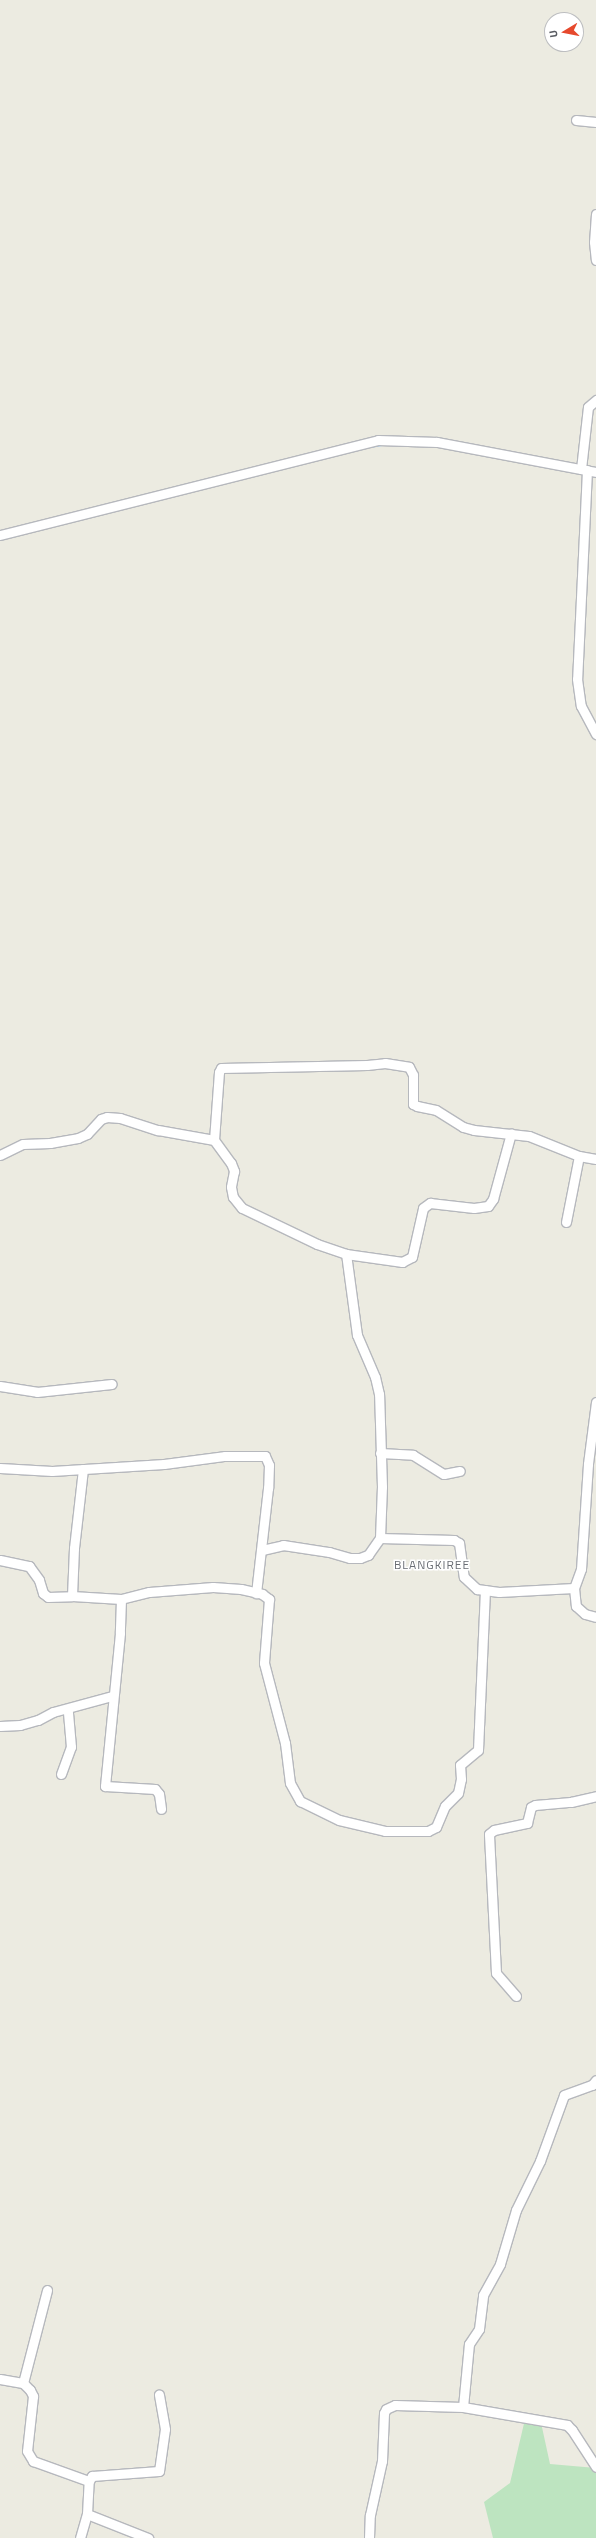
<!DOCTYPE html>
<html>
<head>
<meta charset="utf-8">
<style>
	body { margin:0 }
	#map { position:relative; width:596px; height:2538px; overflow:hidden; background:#ecebe1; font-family:"Titillium Web",sans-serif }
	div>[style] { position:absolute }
	.green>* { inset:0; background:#bde4c0 }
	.stream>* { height:2.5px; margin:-1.25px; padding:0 1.25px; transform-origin:1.25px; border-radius:1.25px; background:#a0cefe }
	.roads { filter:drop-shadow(1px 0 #b6b8bd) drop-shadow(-1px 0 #b6b8bd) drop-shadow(0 1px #b6b8bd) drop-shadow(0 -1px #b6b8bd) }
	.minor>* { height:9px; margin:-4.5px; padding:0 4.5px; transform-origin:4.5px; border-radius:4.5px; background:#fff }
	span { translate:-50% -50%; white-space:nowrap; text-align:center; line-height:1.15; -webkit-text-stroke:3px #fff; paint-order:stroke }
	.quarter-label { font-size:12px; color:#6a6e74; letter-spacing:1px }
	.north { position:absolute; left:544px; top:12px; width:40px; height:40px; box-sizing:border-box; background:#fff; border:1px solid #bdbec0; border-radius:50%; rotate:260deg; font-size:11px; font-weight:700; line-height:16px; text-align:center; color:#595c62 }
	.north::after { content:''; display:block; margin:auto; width:14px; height:18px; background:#e6492d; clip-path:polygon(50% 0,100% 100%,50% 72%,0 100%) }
</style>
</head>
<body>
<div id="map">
	<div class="green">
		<div style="clip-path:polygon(526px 2415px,540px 2418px,550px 2464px,596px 2468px,596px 2538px,493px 2538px,484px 2502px,510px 2483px)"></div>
	</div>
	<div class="stream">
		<div style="left:370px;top:446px;width:13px;rotate:-9deg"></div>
	</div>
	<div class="roads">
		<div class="minor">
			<div style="left:576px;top:120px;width:20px;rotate:6deg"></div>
			<div style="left:596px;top:214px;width:28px;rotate:94deg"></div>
			<div style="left:594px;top:242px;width:18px;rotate:84deg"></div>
			<div style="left:581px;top:469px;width:62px;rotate:-83.6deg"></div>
			<div style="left:588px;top:407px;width:11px;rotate:-41deg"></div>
			<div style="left:587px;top:470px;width:209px;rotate:92.7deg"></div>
			<div style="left:577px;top:679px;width:27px;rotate:82deg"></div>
			<div style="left:581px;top:706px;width:32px;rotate:62deg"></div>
			<div style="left:0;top:535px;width:390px;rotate:-14.1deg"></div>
			<div style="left:378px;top:440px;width:59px;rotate:1.9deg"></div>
			<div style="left:437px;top:442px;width:162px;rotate:10.7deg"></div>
			<div style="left:214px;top:1140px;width:29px;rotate:54deg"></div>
			<div style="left:231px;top:1163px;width:9px;rotate:69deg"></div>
			<div style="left:234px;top:1171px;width:16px;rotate:101deg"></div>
			<div style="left:231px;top:1187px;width:10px;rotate:79deg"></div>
			<div style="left:233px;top:1197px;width:14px;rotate:51deg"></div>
			<div style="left:242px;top:1208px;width:83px;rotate:25.6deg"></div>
			<div style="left:317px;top:1244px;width:31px;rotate:19deg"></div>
			<div style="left:346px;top:1254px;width:57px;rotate:8.1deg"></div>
			<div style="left:402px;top:1262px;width:11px;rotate:-27deg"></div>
			<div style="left:412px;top:1257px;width:50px;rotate:-77.3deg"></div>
			<div style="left:423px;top:1208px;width:9px;rotate:-36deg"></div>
			<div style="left:430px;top:1203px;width:44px;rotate:6.5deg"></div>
			<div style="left:474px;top:1208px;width:14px;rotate:-8deg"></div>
			<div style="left:488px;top:1206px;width:9px;rotate:-54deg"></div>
			<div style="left:493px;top:1199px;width:68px;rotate:-74.7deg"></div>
			<div style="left:0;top:1155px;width:25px;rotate:-26deg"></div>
			<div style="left:23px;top:1144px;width:27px;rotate:-2deg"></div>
			<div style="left:50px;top:1143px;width:28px;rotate:-10deg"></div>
			<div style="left:78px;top:1138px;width:10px;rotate:-24deg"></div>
			<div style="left:87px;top:1134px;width:21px;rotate:-47deg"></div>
			<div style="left:101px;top:1119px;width:6px;rotate:-18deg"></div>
			<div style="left:107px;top:1117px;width:13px;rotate:4deg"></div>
			<div style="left:120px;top:1118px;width:40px;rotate:18deg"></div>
			<div style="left:158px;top:1130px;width:57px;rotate:10.1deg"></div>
			<div style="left:214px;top:1140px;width:68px;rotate:-85.8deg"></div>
			<div style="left:219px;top:1072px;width:4px;rotate:-63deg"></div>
			<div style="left:221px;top:1068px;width:146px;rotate:-1.2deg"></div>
			<div style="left:367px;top:1065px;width:18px;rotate:-6deg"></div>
			<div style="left:385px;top:1063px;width:24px;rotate:9deg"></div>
			<div style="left:409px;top:1067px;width:9px;rotate:63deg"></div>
			<div style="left:413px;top:1075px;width:29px;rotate:90deg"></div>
			<div style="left:413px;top:1104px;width:4px;rotate:27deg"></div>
			<div style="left:417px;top:1106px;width:19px;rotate:12deg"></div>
			<div style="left:436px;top:1110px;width:32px;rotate:32deg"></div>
			<div style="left:463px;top:1127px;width:11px;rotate:15deg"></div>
			<div style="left:474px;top:1130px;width:55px;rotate:6.2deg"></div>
			<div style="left:529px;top:1136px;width:54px;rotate:21.8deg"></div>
			<div style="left:579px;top:1156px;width:17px;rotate:10deg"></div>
			<div style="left:566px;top:1222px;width:67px;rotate:-78.9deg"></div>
			<div style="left:0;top:1386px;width:37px;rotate:9deg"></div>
			<div style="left:37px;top:1392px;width:75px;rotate:-6.1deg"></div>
			<div style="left:596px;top:1402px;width:63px;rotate:97.4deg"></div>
			<div style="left:588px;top:1464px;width:105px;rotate:93.8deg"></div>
			<div style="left:581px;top:1569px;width:20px;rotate:110deg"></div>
			<div style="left:574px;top:1588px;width:18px;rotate:84deg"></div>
			<div style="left:576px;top:1606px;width:12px;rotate:42deg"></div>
			<div style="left:585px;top:1614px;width:11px;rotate:15deg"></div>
			<div style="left:380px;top:1453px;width:33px;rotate:3deg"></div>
			<div style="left:413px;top:1455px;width:36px;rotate:32deg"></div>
			<div style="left:444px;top:1474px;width:16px;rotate:-11deg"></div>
			<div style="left:0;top:1468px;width:52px;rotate:3.3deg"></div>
			<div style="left:52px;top:1471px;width:112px;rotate:-3.6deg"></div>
			<div style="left:164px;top:1464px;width:62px;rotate:-7.5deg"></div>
			<div style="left:225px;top:1456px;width:40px"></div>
			<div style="left:265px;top:1456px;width:10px;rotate:66deg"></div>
			<div style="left:269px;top:1465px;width:23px;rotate:92deg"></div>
			<div style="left:268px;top:1488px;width:106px;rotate:96.5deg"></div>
			<div style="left:83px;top:1469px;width:80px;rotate:96.5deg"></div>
			<div style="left:74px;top:1548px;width:48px;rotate:92.4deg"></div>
			<div style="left:72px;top:1596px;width:49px;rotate:3.5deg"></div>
			<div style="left:121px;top:1599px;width:29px;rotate:-14deg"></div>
			<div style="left:149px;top:1592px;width:64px;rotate:-4.5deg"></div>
			<div style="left:213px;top:1587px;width:28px;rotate:4deg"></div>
			<div style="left:241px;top:1589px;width:22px;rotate:13deg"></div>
			<div style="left:262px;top:1594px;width:9px;rotate:36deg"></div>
			<div style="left:269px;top:1599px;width:64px;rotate:94.5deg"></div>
			<div style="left:264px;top:1663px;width:83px;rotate:75.3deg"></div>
			<div style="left:285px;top:1743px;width:40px;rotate:82.9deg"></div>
			<div style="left:290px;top:1783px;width:21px;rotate:61deg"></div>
			<div style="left:300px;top:1801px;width:43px;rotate:26deg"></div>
			<div style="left:339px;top:1820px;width:47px;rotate:13.4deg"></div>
			<div style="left:385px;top:1831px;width:43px"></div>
			<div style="left:428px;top:1831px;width:9px;rotate:-27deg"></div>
			<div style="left:436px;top:1827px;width:23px;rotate:-67deg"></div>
			<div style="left:445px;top:1806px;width:18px;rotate:-45deg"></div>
			<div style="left:458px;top:1793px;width:14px;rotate:-78deg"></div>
			<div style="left:461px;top:1779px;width:14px;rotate:-94deg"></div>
			<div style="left:460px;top:1765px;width:23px;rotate:-40deg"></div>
			<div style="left:478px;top:1750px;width:160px;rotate:-87.5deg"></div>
			<div style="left:380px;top:1538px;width:74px;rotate:1.5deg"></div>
			<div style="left:454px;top:1540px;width:6px;rotate:31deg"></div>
			<div style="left:459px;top:1543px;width:34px;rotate:82deg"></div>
			<div style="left:464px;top:1577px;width:18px;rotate:43deg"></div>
			<div style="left:477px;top:1589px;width:22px;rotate:8deg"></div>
			<div style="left:499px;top:1592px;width:75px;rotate:-3.1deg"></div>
			<div style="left:262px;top:1550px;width:22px;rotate:-13deg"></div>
			<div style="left:283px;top:1545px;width:47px;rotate:8.7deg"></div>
			<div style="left:329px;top:1552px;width:22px;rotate:16deg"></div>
			<div style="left:350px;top:1558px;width:10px"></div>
			<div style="left:360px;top:1558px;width:9px;rotate:-21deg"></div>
			<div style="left:368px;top:1555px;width:21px;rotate:-55deg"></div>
			<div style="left:380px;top:1538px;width:51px;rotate:-87.8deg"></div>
			<div style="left:382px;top:1487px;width:93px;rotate:-91.8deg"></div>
			<div style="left:379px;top:1394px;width:17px;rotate:-103deg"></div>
			<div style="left:375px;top:1377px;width:46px;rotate:-113.2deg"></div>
			<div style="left:357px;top:1335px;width:82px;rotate:-97.7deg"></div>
			<div style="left:0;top:1560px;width:30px;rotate:12deg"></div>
			<div style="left:29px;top:1566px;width:17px;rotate:54deg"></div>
			<div style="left:39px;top:1580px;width:14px;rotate:73deg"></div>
			<div style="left:43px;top:1593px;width:6px;rotate:39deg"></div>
			<div style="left:48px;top:1597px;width:24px;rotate:-2deg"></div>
			<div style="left:121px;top:1599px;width:34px;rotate:92deg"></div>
			<div style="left:120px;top:1633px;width:154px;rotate:95.6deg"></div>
			<div style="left:105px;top:1786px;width:50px;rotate:3.4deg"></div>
			<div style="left:155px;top:1789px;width:6px;rotate:51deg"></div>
			<div style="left:159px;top:1794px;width:15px;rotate:82deg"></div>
			<div style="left:0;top:1726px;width:20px;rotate:-3deg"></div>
			<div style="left:20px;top:1725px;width:19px;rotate:-16deg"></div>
			<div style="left:38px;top:1720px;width:17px;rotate:-28deg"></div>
			<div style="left:53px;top:1712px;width:61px;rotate:-15.2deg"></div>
			<div style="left:61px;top:1774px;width:29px;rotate:-70deg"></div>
			<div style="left:71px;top:1747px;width:38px;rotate:-95deg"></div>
			<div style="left:516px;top:1996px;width:30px;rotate:-131deg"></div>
			<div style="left:496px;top:1973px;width:139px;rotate:-92.9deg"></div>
			<div style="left:489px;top:1834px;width:6px;rotate:-39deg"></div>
			<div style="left:494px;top:1830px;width:34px;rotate:-12deg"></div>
			<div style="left:527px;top:1823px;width:16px;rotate:-76deg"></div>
			<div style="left:531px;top:1807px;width:4px;rotate:-27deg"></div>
			<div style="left:535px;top:1805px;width:36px;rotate:-5deg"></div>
			<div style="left:571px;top:1802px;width:26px;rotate:-13deg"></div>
			<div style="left:0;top:2379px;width:23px;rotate:10deg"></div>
			<div style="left:23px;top:2383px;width:10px;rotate:45deg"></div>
			<div style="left:30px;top:2390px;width:7px;rotate:63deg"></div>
			<div style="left:33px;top:2396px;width:55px;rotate:96.2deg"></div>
			<div style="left:27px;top:2451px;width:12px;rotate:59deg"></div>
			<div style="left:33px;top:2461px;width:59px;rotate:19.7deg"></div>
			<div style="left:23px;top:2383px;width:96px;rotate:-75.5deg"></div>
			<div style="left:463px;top:2407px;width:106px;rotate:9.8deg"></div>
			<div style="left:567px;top:2425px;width:7px;rotate:45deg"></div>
			<div style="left:572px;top:2430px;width:44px;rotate:57deg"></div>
			<div style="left:87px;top:2514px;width:66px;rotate:21.5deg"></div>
			<div style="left:80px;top:2538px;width:25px;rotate:-74deg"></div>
			<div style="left:87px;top:2514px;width:33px;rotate:-87deg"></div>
			<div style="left:89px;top:2481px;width:6px;rotate:-59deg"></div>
			<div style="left:92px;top:2476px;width:67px;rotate:-4.3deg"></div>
			<div style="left:159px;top:2471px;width:42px;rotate:-81.9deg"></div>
			<div style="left:165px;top:2429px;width:35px;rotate:-100deg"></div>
			<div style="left:369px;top:2538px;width:23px;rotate:-88deg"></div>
			<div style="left:370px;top:2515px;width:55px;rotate:-77.5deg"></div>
			<div style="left:382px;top:2461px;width:48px;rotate:-87.6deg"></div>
			<div style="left:384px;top:2413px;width:4px;rotate:-63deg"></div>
			<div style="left:386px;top:2409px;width:10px;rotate:-24deg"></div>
			<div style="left:395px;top:2405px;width:68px;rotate:1.7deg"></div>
			<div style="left:463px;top:2407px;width:63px;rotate:-84.6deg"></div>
			<div style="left:469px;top:2344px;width:18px;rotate:-56deg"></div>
			<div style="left:479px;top:2329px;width:34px;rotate:-83deg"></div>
			<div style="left:483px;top:2295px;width:35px;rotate:-61deg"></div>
			<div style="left:500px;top:2264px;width:56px;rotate:-73.5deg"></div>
			<div style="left:516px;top:2210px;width:55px;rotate:-63.9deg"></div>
			<div style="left:540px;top:2161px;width:70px;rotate:-70deg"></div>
			<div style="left:564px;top:2095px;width:30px;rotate:-20deg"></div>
			<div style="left:592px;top:2085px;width:6px;rotate:-51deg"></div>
		</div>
	</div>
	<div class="quarter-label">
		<span style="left:432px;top:1565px">BLANGKIREE</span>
	</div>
	<div class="north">U</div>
</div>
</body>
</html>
